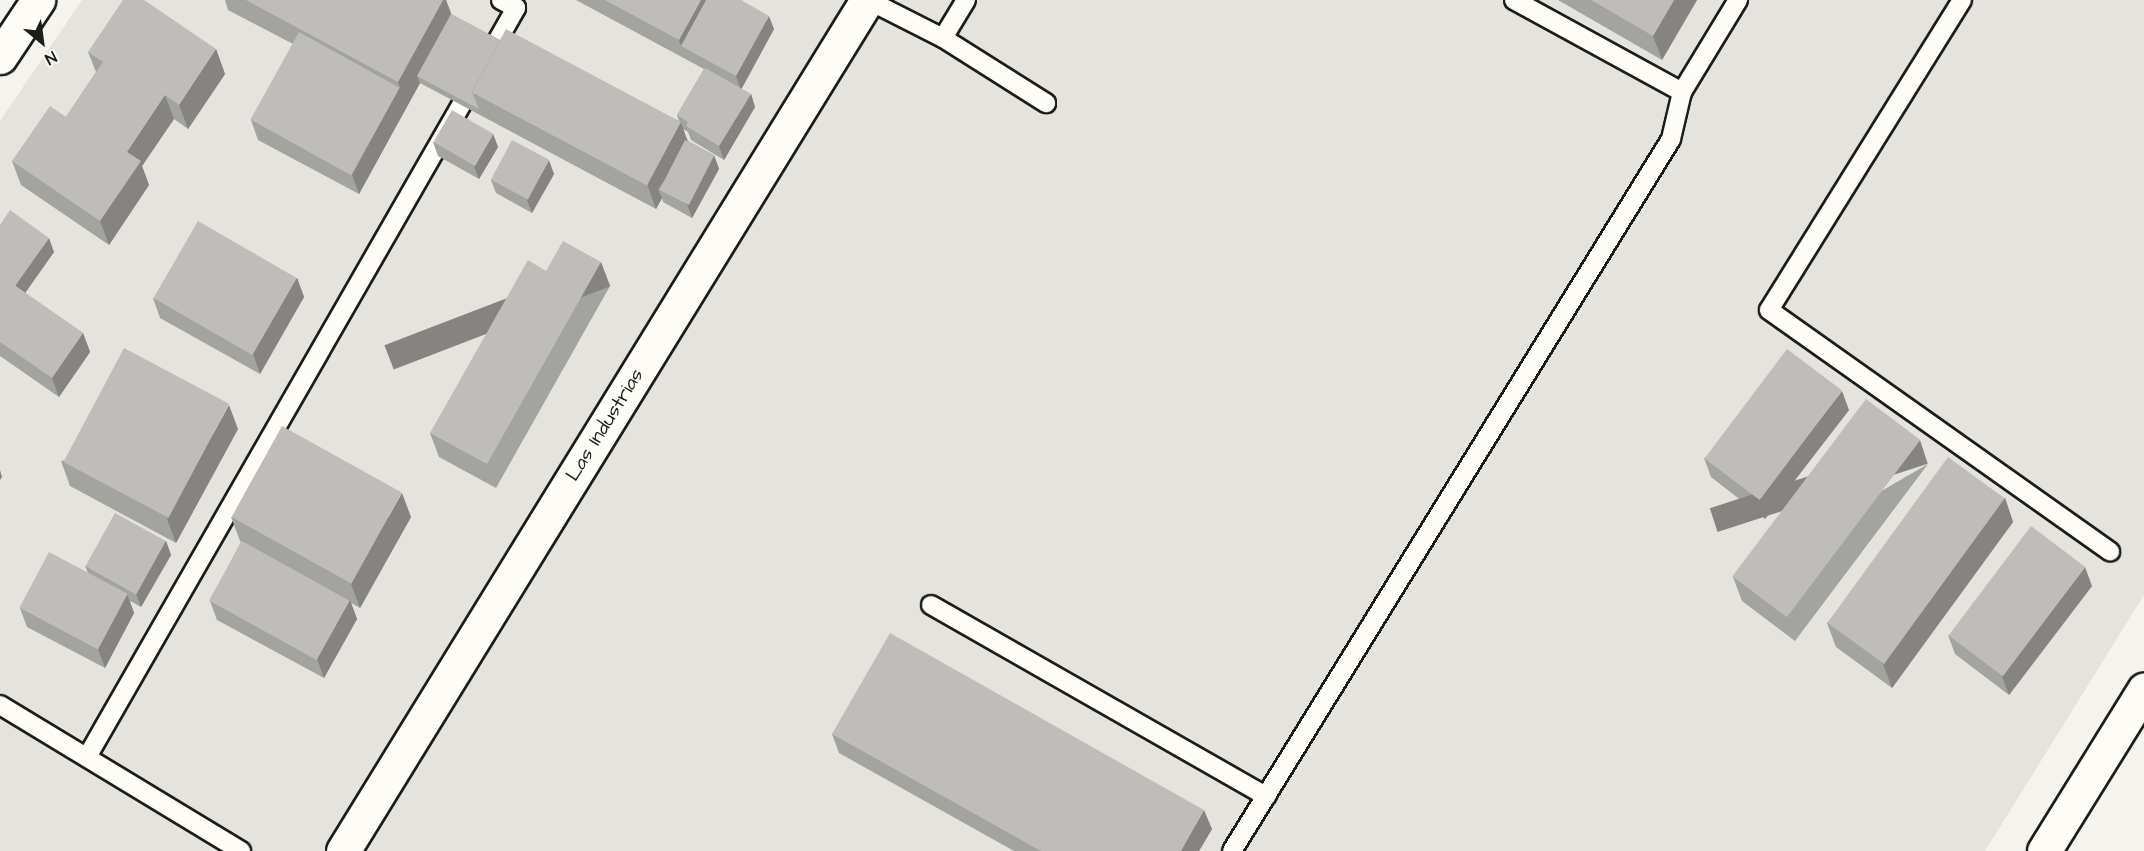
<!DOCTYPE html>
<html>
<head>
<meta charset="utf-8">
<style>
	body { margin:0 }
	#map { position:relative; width:2144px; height:851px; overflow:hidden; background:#f4f3ee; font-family:"Architects Daughter",sans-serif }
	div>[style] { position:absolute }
	.built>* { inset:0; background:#e4e3de }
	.roads { filter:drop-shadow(2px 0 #1c1c1c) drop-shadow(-2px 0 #1c1c1c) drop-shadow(0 2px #1c1c1c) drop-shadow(0 -2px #1c1c1c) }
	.service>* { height:18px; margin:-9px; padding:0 9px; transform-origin:9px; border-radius:9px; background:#fdfcf7 }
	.minor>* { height:33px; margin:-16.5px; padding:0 16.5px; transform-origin:16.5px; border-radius:16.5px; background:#fdfcf7 }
	.wall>* { inset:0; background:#a3a3a0 }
	.shaded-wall>* { inset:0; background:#858482; transform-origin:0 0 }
	.building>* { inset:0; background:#bebdba; transform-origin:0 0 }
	span { translate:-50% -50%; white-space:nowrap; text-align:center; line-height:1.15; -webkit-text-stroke:6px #fdfcf7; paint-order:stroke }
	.street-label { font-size:20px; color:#1c1c1c }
	.north { position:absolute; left:12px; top:12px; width:60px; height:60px; -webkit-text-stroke:4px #fdfcf7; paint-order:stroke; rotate:151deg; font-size:16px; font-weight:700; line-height:24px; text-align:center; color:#1c1c1c }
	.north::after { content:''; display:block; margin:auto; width:21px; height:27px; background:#1c1c1c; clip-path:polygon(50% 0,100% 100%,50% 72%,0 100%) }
</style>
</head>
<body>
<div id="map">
	<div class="built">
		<div style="clip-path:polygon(82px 0,2144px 0,2144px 595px,1985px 851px,0 851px,0 121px)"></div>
	</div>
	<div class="roads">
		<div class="service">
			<div style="left:868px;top:0;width:84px;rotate:26.9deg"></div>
			<div style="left:966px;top:0;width:44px;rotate:121.2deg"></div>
			<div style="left:943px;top:38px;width:122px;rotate:32.3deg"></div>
			<div style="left:1514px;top:0;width:192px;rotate:28.7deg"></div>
			<div style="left:1682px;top:92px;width:108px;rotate:-58.7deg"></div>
			<div style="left:1962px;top:0;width:365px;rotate:121.9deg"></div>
			<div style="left:1769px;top:310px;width:418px;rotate:35.3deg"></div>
			<div style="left:487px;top:59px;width:59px;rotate:-60.4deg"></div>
			<div style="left:516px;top:8px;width:17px;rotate:-152deg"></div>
			<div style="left:931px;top:605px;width:386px;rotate:29.7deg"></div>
			<div style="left:0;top:705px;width:282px;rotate:31.2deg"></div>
			<div style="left:87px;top:757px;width:774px;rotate:-60.15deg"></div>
			<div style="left:1232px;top:851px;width:836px;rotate:-58.34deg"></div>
			<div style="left:1671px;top:139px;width:48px;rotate:-76.8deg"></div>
		</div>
		<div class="minor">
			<div style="left:0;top:57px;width:69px;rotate:-56.3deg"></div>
			<div style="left:343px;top:851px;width:999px;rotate:-58.38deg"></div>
			<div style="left:2044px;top:851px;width:190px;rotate:-58.2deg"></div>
		</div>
	</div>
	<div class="wall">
		<div style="clip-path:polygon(225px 0,446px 0,451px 14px,500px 40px,679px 121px,677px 115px,704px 69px,576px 0,741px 0,774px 29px,741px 89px,751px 94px,755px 107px,724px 160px,691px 140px,688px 132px,683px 129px,688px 141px,714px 155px,719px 169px,692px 218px,663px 202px,662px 198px,656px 209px,420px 83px,359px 194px,258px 140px,251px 120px,293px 44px,228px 10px)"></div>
		<div style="clip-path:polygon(1558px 0,1697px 0,1662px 60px)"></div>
		<div style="clip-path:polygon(216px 49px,225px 74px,188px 129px,174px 119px,142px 166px,149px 185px,109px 245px,21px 185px,12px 161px,66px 117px,96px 72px,88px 52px)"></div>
		<div style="clip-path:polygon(493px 134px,498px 147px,479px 179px,438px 156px,433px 142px)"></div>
		<div style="clip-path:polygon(554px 174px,532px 213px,496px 193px,491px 180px)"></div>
		<div style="clip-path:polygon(0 225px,54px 252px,25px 293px,83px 333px,90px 352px,59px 397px,0 356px)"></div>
		<div style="clip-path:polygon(546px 271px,610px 286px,496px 488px,439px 457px,430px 433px)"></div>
		<div style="clip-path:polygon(297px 278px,304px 297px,260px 374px,160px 318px,153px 298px)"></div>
		<div style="clip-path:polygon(1849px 410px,1765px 519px,1711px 477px,1704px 458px)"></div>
		<div style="clip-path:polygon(238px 429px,176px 543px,70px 486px,61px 461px)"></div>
		<div style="clip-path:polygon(1928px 464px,1795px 641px,1742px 601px,1733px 577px)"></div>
		<div style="clip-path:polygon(2005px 498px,2013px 522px,1892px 688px,1836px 647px,1827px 623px)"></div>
		<div style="clip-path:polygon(231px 517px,411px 517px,360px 608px,351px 603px,357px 619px,324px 678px,217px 620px,210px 601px,241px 542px,240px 541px)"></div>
		<div style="clip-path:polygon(166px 541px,171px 555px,141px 607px,130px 601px,134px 613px,105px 668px,27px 627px,20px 608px,88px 573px,85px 566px)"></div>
		<div style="clip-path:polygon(2092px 586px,2009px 695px,1955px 654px,1948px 635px)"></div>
		<div style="clip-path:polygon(832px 734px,1212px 829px,1199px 851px,1014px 851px,839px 753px)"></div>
	</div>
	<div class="shaded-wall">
		<div style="clip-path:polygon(443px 0,446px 0,454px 21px,417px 76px,420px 83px,359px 194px,352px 175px,400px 87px,398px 82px)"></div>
		<div style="clip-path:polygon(701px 0,719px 0,681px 46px,679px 40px)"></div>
		<div style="clip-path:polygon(1674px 0,1697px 0,1662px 60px,1653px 36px)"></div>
		<div style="clip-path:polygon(769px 16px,774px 29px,741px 90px,736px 76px)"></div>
		<div style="clip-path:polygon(216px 49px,225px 74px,188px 129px,179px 105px)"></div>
		<div style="clip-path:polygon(751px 94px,755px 107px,724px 160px,719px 146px)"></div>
		<div style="clip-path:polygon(165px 95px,174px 119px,142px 166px,149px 185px,109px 245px,100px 221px,127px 152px)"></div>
		<div style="clip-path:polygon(681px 122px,689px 146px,658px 189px,662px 198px,656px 209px,647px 184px)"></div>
		<div style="clip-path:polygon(493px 134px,498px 147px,479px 179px,474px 166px)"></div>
		<div style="clip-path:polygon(714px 155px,719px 169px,692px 218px,687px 204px)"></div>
		<div style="clip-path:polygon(549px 160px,554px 174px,532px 213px,527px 200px)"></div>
		<div style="clip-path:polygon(49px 238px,54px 252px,18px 303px,13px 289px)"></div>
		<div style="left:601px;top:262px;width:26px;height:232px;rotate:69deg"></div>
		<div style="clip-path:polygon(297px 278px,304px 297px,260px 374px,253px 354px)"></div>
		<div style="clip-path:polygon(83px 333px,90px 352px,59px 397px,52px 378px)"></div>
		<div style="clip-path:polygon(1842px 391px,1849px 410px,1765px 519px,1758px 500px)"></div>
		<div style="clip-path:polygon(229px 405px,238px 429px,176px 543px,167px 519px)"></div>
		<div style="left:1920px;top:440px;width:25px;height:221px;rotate:72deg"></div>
		<div style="clip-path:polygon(0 470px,2px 477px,0 480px)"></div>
		<div style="clip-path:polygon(402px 493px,411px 517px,360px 608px,351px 584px)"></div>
		<div style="clip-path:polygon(2005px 498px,2013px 522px,1892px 688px,1883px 664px)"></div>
		<div style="clip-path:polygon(166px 541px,171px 555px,141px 607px,136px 594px)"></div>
		<div style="clip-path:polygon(2085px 567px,2092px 586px,2009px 695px,2002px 676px)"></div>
		<div style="clip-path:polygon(127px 594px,134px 613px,105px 668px,98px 649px)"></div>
		<div style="clip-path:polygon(350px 600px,357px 619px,324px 678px,317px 659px)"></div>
		<div style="clip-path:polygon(1204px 810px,1212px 829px,1199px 851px,1181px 851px)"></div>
	</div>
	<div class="building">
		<div style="clip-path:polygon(123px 0,144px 0,216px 49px,179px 105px,165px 95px,127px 152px,141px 161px,100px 221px,12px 161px,50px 106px,66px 117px,103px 62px,88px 52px)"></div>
		<div style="clip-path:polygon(246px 0,443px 0,398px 82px)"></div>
		<div style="clip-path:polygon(605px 0,701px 0,679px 40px)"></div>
		<div style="clip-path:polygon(706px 0,741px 0,769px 16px,736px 76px,681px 46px)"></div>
		<div style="clip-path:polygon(1591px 0,1674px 0,1653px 36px)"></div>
		<div style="clip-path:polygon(451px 14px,500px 40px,472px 92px,479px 109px,417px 76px)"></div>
		<div style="left:506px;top:29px;width:198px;height:72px;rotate:28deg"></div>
		<div style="left:299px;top:32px;width:115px;height:100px;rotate:29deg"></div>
		<div style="clip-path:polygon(705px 68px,751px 94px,719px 146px,686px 126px,688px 122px,677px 115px)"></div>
		<div style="left:452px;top:110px;width:48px;height:37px;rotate:30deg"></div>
		<div style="left:512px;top:140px;width:42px;height:45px;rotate:28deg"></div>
		<div style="left:685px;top:140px;width:33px;height:56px;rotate:27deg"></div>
		<div style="clip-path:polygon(10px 210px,49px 238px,15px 286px,0 275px,0 225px)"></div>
		<div style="left:198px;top:221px;width:114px;height:89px;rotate:30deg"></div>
		<div style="clip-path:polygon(563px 241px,601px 262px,487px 464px,430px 433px,528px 260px,546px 271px)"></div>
		<div style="clip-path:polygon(0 275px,83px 333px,52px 378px,0 342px)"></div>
		<div style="left:124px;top:348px;width:119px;height:129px;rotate:28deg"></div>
		<div style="left:1787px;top:349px;width:69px;height:137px;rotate:37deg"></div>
		<div style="left:1866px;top:399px;width:68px;height:222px;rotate:37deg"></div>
		<div style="left:282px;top:426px;width:137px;height:104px;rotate:29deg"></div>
		<div style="left:1948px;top:457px;width:70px;height:205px;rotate:36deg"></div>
		<div style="left:115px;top:513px;width:58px;height:61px;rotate:29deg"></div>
		<div style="left:2031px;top:526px;width:68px;height:137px;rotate:37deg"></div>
		<div style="left:242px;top:541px;width:123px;height:68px;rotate:29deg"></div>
		<div style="left:49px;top:552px;width:89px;height:63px;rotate:28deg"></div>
		<div style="clip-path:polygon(890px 633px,1204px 810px,1181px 851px,1041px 851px,832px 734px)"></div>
	</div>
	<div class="street-label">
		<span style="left:605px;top:425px;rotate:-58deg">Las Industrias</span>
	</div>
	<div class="north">N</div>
</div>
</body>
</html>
